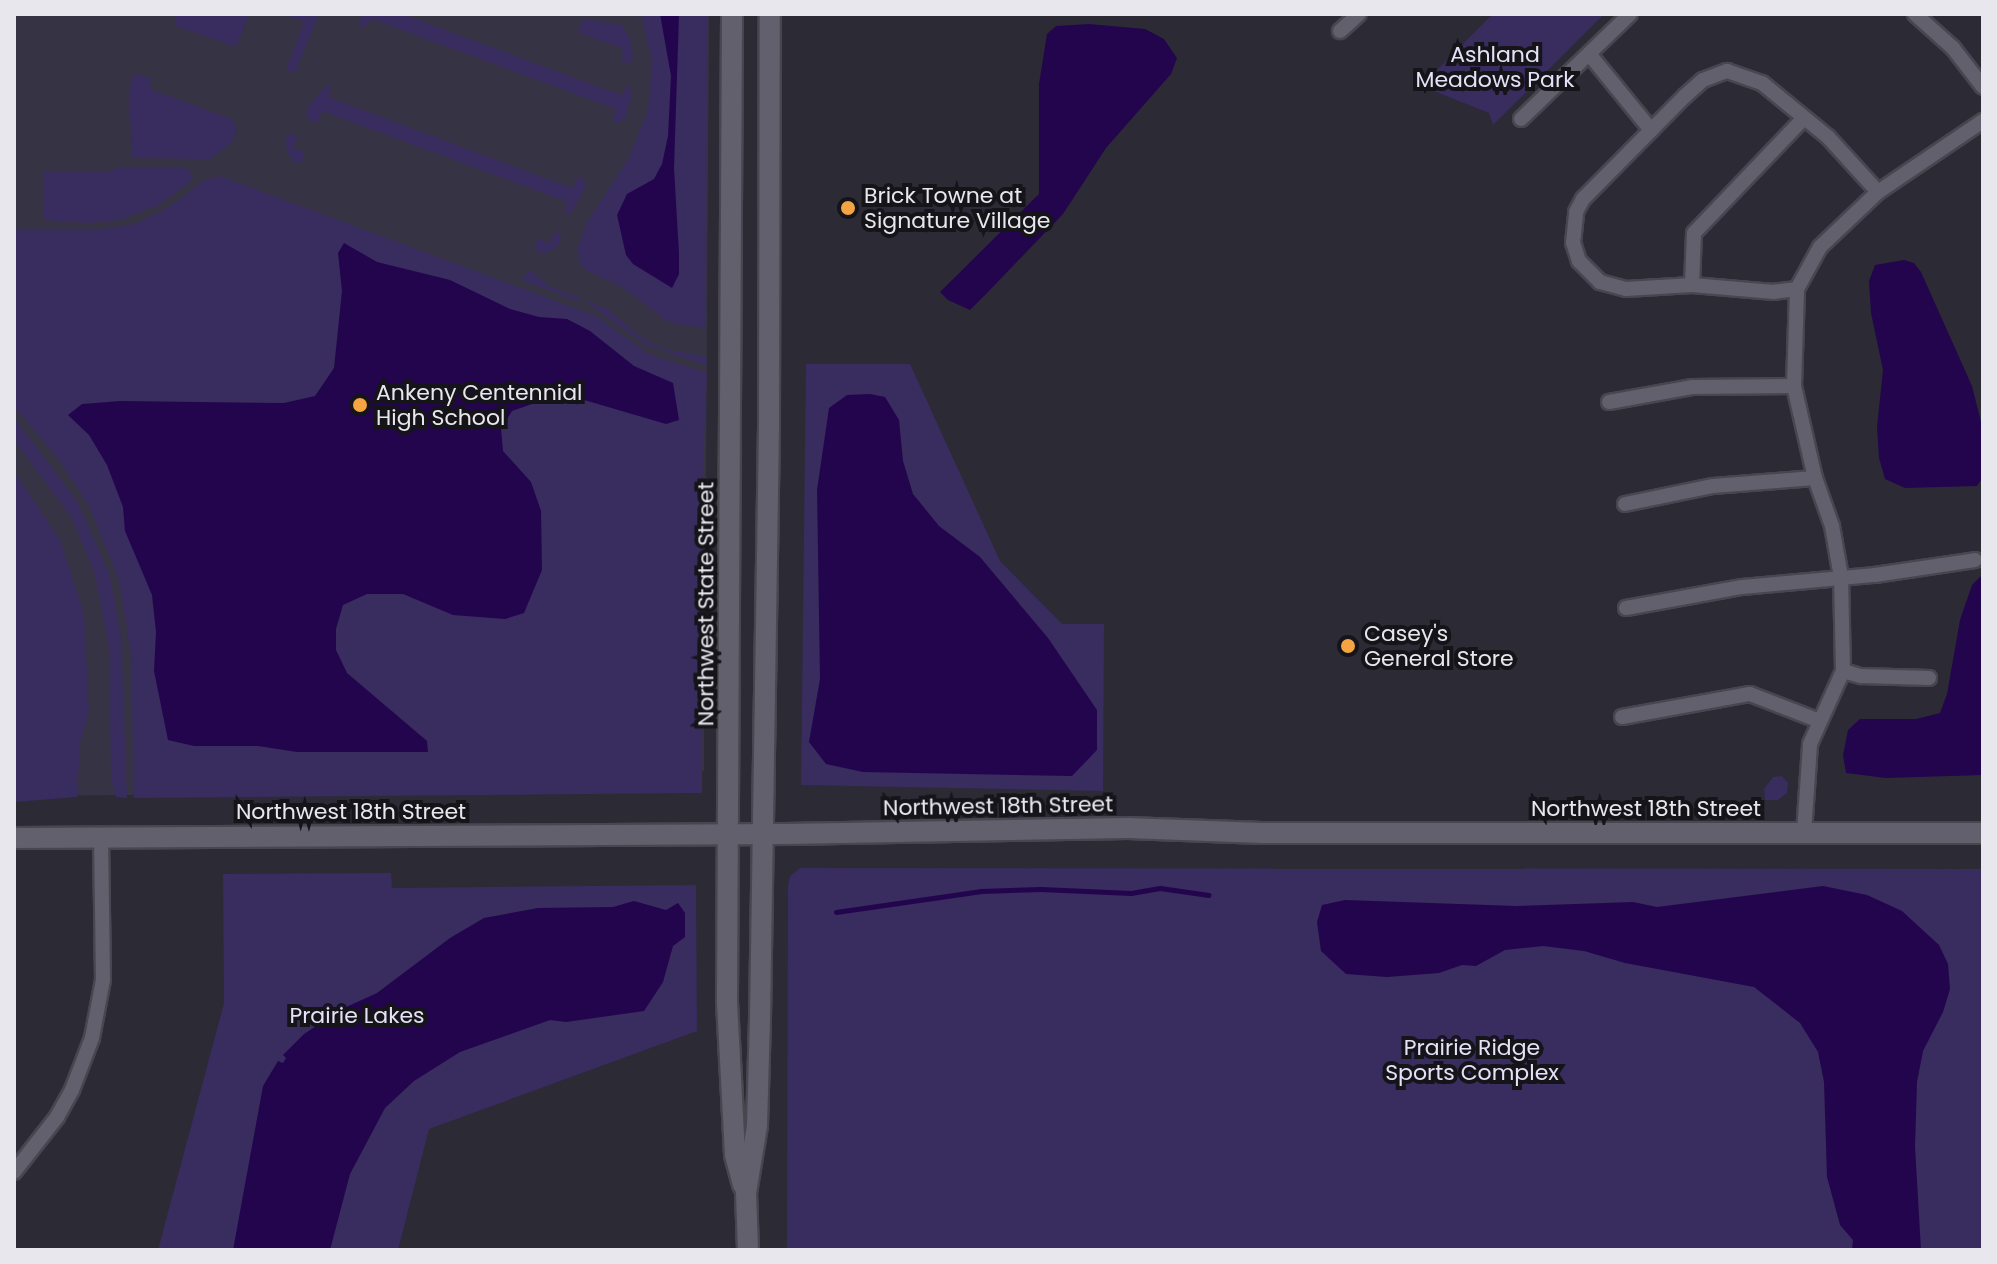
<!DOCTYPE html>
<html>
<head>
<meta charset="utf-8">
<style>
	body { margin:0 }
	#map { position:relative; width:1997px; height:1264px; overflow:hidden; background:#2c2a35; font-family:Poppins,sans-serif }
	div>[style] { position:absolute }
	.built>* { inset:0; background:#363344 }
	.green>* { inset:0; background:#392c5f }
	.water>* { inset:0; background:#23054d }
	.stream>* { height:5px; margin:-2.5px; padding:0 2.5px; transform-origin:2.5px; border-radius:2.5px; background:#23054d }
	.roads { filter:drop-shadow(2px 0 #48464f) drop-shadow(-2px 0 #48464f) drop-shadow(0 2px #48464f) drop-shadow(0 -2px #48464f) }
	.minor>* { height:14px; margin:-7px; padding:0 7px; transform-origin:7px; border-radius:7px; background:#62606d }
	.secondary>* { height:20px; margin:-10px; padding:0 10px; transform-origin:10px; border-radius:10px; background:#62606d }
	.dots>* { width:22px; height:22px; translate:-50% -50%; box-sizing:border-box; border:4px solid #151419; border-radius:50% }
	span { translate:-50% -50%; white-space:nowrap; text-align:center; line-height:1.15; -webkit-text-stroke:8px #151419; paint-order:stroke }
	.park-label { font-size:22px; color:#e5e1f7 }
	.poi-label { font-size:22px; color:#e8e7ee }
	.left { translate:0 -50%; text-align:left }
	.street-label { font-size:22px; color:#e8e7ee }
	.frame { position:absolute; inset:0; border:16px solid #e8e7ee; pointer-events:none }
</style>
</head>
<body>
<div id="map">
	<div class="built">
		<div style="clip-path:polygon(14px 14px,709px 14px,704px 771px,513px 792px,14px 796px)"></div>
	</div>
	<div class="green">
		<div style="clip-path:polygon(176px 14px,209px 14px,249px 15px,236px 47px,176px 26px)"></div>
		<div style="clip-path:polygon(284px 14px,319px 14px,295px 73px,286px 70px,304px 22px)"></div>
		<div style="clip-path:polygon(362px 14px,402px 14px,621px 95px,628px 85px,632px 94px,625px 119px,616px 123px,613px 120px,616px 109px,372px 19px,362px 29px,359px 23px)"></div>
		<div style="clip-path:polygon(641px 14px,707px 14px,706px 327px,685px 326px,667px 321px,622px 287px,586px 270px,579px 262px,578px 247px,588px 221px,630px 156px,648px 110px,652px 62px)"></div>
		<div style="clip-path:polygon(1493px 14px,1604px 14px,1493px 125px,1489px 113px,1421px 86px)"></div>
		<div style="clip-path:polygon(583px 19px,622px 25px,631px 41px,633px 58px,629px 63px,621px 62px,623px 49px,578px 32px)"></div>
		<div style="clip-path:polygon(135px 73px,152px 79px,149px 87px,155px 91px,232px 119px,237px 131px,232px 142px,210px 159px,132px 158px,129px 90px)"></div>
		<div style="clip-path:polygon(327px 85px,331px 87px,328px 97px,572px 188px,579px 177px,585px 181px,585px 188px,571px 213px,565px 214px,565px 201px,322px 111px,317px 123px,312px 122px,306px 116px,308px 107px)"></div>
		<div style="clip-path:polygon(290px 134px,297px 136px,293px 148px,305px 152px,301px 164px,294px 162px,287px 152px,286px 139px)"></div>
		<div style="clip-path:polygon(115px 167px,187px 168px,193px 176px,190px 182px,158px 205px,119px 220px,90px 223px,44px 220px,43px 171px,114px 171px)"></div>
		<div style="clip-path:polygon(220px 176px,596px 316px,648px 354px,707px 373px,702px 488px,702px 793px,134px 798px,131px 654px,119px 579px,88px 504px,59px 460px,14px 406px,14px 230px,97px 230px,136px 224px,174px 204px,203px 181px)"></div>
		<div style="clip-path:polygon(555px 231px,561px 236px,558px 246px,546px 253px,535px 252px,537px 238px,550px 243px)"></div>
		<div style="clip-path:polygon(529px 270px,551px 287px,580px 298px,578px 301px,522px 280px)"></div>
		<div style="clip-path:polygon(583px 300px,607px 309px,642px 338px,663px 349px,706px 356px,707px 365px,646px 345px)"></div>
		<div style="clip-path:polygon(806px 364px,910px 364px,1000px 561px,1062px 624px,1104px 624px,1103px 791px,801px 785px)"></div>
		<div style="clip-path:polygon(14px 418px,77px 501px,110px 576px,121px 637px,127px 798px,116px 797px,111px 780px,109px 647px,95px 574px,72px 518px,14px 440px)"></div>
		<div style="clip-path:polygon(14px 471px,60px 540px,84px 614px,89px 712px,80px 742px,77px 797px,14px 802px)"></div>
		<div style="clip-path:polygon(1782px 776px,1788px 783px,1787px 793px,1778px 800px,1765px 800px,1764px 789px,1773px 777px)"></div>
		<div style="clip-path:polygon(800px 868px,1983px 869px,1983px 1250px,787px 1250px,788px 886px,790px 876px)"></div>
		<div style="clip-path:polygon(391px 873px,392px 888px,696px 885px,697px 1031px,429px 1129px,398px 1250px,158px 1250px,224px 1003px,223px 874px)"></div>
	</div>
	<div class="water">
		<div style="clip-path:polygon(660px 14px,679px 14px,674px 168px,679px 254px,679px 274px,672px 288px,633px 264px,626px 255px,617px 215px,627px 194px,654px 179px,662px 164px,668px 136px,671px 76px)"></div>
		<div style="clip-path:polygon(1089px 24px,1145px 29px,1164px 39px,1177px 58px,1171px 74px,1106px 148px,1063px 214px,985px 295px,970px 310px,948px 300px,940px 292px,1039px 194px,1039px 84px,1047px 34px,1056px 26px)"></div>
		<div style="clip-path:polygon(344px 243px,377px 262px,450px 280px,510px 309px,539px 317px,567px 319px,590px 331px,634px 366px,673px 383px,679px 420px,666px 424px,574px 397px,555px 396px,512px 411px,501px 429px,503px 451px,531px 482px,541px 511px,542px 570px,524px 613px,505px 619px,453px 615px,403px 594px,367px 594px,343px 605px,336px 629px,336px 650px,347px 673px,427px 741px,428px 752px,297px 752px,258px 746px,194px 746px,168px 740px,154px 671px,156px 632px,152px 595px,125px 531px,123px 507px,107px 465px,89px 435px,68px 415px,82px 404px,120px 401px,284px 403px,315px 396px,334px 368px,342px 291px,338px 253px)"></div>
		<div style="clip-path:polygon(1904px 260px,1914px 263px,1921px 272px,1972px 386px,1983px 430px,1983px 477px,1977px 486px,1905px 488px,1885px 479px,1879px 458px,1877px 427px,1883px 370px,1871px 313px,1869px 281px,1875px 265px)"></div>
		<div style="clip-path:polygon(870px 394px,885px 397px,899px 420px,903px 461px,913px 494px,939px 526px,980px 557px,1048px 638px,1097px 710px,1097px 750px,1072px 776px,863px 772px,826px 764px,809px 742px,820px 679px,817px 490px,829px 408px,847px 395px)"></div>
		<div style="clip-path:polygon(1983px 574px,1983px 775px,1886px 778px,1846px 773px,1843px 755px,1848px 730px,1860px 719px,1916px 719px,1940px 713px,1947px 694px,1960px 620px,1972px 585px)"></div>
		<div style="clip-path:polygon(1823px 886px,1867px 895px,1902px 911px,1939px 945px,1948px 964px,1950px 989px,1943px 1012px,1923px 1051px,1917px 1082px,1915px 1147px,1921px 1250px,1852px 1250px,1853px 1240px,1840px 1225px,1827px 1177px,1824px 1082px,1818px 1052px,1800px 1023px,1754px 987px,1625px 963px,1584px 951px,1543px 946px,1505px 950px,1476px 966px,1462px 965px,1439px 973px,1387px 977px,1346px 974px,1321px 951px,1317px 922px,1322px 905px,1345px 900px,1516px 906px,1633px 902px,1657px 907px)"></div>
		<div style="clip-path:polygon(634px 901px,666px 910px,678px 903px,685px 913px,685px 937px,673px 946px,663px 982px,644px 1011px,566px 1022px,550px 1020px,460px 1052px,414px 1081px,385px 1108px,350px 1174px,330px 1250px,233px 1250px,263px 1086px,278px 1061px,283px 1063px,286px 1058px,283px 1055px,304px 1034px,344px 1008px,377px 993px,450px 938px,484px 918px,538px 908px,613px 907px)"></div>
	</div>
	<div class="stream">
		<div style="left:836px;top:912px;width:147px;rotate:-8.2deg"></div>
		<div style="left:981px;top:891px;width:60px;rotate:-1.9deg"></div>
		<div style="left:1041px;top:889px;width:90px;rotate:2.5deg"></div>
		<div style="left:1131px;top:893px;width:29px;rotate:-10deg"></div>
		<div style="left:1160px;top:888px;width:49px;rotate:8.1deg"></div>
	</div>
	<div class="roads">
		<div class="minor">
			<div style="left:1915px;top:14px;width:51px;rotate:41.8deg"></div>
			<div style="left:1953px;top:48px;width:49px;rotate:52.4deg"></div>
			<div style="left:1340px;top:31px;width:25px;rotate:-42deg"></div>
			<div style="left:1590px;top:55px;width:97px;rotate:50.9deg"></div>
			<div style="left:1521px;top:119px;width:151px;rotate:-43.9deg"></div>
			<div style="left:1692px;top:285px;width:52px;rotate:-87.8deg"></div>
			<div style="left:1694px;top:233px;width:159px;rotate:-46.3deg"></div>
			<div style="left:1797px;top:289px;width:23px;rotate:173deg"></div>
			<div style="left:1774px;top:292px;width:82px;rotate:-175.1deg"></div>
			<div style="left:1692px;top:285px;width:66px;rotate:176.5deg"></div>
			<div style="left:1626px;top:289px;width:27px;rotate:-165deg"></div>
			<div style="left:1600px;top:282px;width:30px;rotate:-135deg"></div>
			<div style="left:1579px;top:261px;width:19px;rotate:-108deg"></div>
			<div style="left:1573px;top:243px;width:31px;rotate:-84deg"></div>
			<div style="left:1576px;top:212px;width:15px;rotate:-62deg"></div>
			<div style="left:1583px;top:199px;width:145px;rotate:-45.3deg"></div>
			<div style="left:1685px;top:96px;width:24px;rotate:-42deg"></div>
			<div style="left:1703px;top:80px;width:26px;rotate:-21deg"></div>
			<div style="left:1727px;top:71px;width:37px;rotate:19deg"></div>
			<div style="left:1762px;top:83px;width:85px;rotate:39.3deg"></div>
			<div style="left:1828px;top:137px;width:74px;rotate:47.7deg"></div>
			<div style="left:1609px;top:402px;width:84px;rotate:-10.2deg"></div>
			<div style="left:1692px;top:387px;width:102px;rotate:-0.6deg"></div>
			<div style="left:1625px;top:504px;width:90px;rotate:-11.6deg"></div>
			<div style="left:1713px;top:486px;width:102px;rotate:-4.5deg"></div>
			<div style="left:1626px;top:608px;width:118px;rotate:-10.3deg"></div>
			<div style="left:1742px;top:587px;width:134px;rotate:-5.2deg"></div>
			<div style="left:1875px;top:575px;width:101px;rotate:-8.5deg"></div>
			<div style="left:1843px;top:671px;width:19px;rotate:16deg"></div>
			<div style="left:1861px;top:676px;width:68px;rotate:1.7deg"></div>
			<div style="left:1622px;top:717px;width:130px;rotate:-10.2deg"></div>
			<div style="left:1750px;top:694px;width:72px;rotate:21.2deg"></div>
			<div style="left:1804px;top:833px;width:89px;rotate:-86.1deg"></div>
			<div style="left:1810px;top:744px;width:80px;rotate:-65.7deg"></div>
			<div style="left:1843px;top:671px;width:94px;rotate:-91.2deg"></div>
			<div style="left:1841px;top:577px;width:52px;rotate:-100deg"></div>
			<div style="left:1832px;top:526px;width:51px;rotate:-109.5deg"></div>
			<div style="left:1815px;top:478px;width:94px;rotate:-102.9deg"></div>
			<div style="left:1794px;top:386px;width:97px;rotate:-88.2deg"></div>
			<div style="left:1797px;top:289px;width:48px;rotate:-61.3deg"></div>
			<div style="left:1820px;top:247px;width:80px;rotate:-43.5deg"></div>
			<div style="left:1878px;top:192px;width:127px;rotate:-34.1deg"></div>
			<div style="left:14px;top:1172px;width:70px;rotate:-52deg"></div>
			<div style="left:57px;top:1117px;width:31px;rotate:-61deg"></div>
			<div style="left:72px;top:1090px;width:56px;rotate:-69deg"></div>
			<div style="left:92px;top:1038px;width:59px;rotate:-79.3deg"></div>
			<div style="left:103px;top:980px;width:143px;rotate:-90.8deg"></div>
		</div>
		<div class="secondary">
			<div style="left:732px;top:14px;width:988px;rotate:90.29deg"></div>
			<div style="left:727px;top:1002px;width:153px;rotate:87deg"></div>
			<div style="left:735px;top:1155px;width:31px;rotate:75deg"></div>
			<div style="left:14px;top:838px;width:772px;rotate:-0.3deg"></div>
			<div style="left:786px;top:834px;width:342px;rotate:-1deg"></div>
			<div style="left:1128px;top:828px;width:134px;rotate:2.1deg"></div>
			<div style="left:1262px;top:833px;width:721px"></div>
			<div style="left:748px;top:1250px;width:57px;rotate:-92deg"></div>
			<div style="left:746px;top:1193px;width:68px;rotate:-80.7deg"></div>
			<div style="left:757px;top:1126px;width:107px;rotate:-88.4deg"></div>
			<div style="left:760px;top:1019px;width:590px;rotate:-89.13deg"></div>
			<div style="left:769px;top:429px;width:415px;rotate:-89.9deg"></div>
		</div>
	</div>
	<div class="dots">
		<div style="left:848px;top:208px;background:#f4a443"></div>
		<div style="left:360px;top:405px;background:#f4a443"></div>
		<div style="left:1348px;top:646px;background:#f4a443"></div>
	</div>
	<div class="park-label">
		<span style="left:1495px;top:67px">Ashland<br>Meadows Park</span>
		<span style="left:357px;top:1016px">Prairie Lakes</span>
		<span style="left:1472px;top:1060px">Prairie Ridge<br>Sports Complex</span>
	</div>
	<div class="poi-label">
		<span class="left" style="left:864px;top:208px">Brick Towne at<br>Signature Village</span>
		<span class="left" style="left:376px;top:405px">Ankeny Centennial<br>High School</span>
		<span class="left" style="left:1364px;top:646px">Casey's<br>General Store</span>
	</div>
	<div class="street-label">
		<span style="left:706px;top:604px;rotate:-90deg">Northwest State Street</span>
		<span style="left:998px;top:806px;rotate:-1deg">Northwest 18th Street</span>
		<span style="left:1646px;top:809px">Northwest 18th Street</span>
		<span style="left:351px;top:812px">Northwest 18th Street</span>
	</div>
	<div class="frame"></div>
</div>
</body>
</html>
